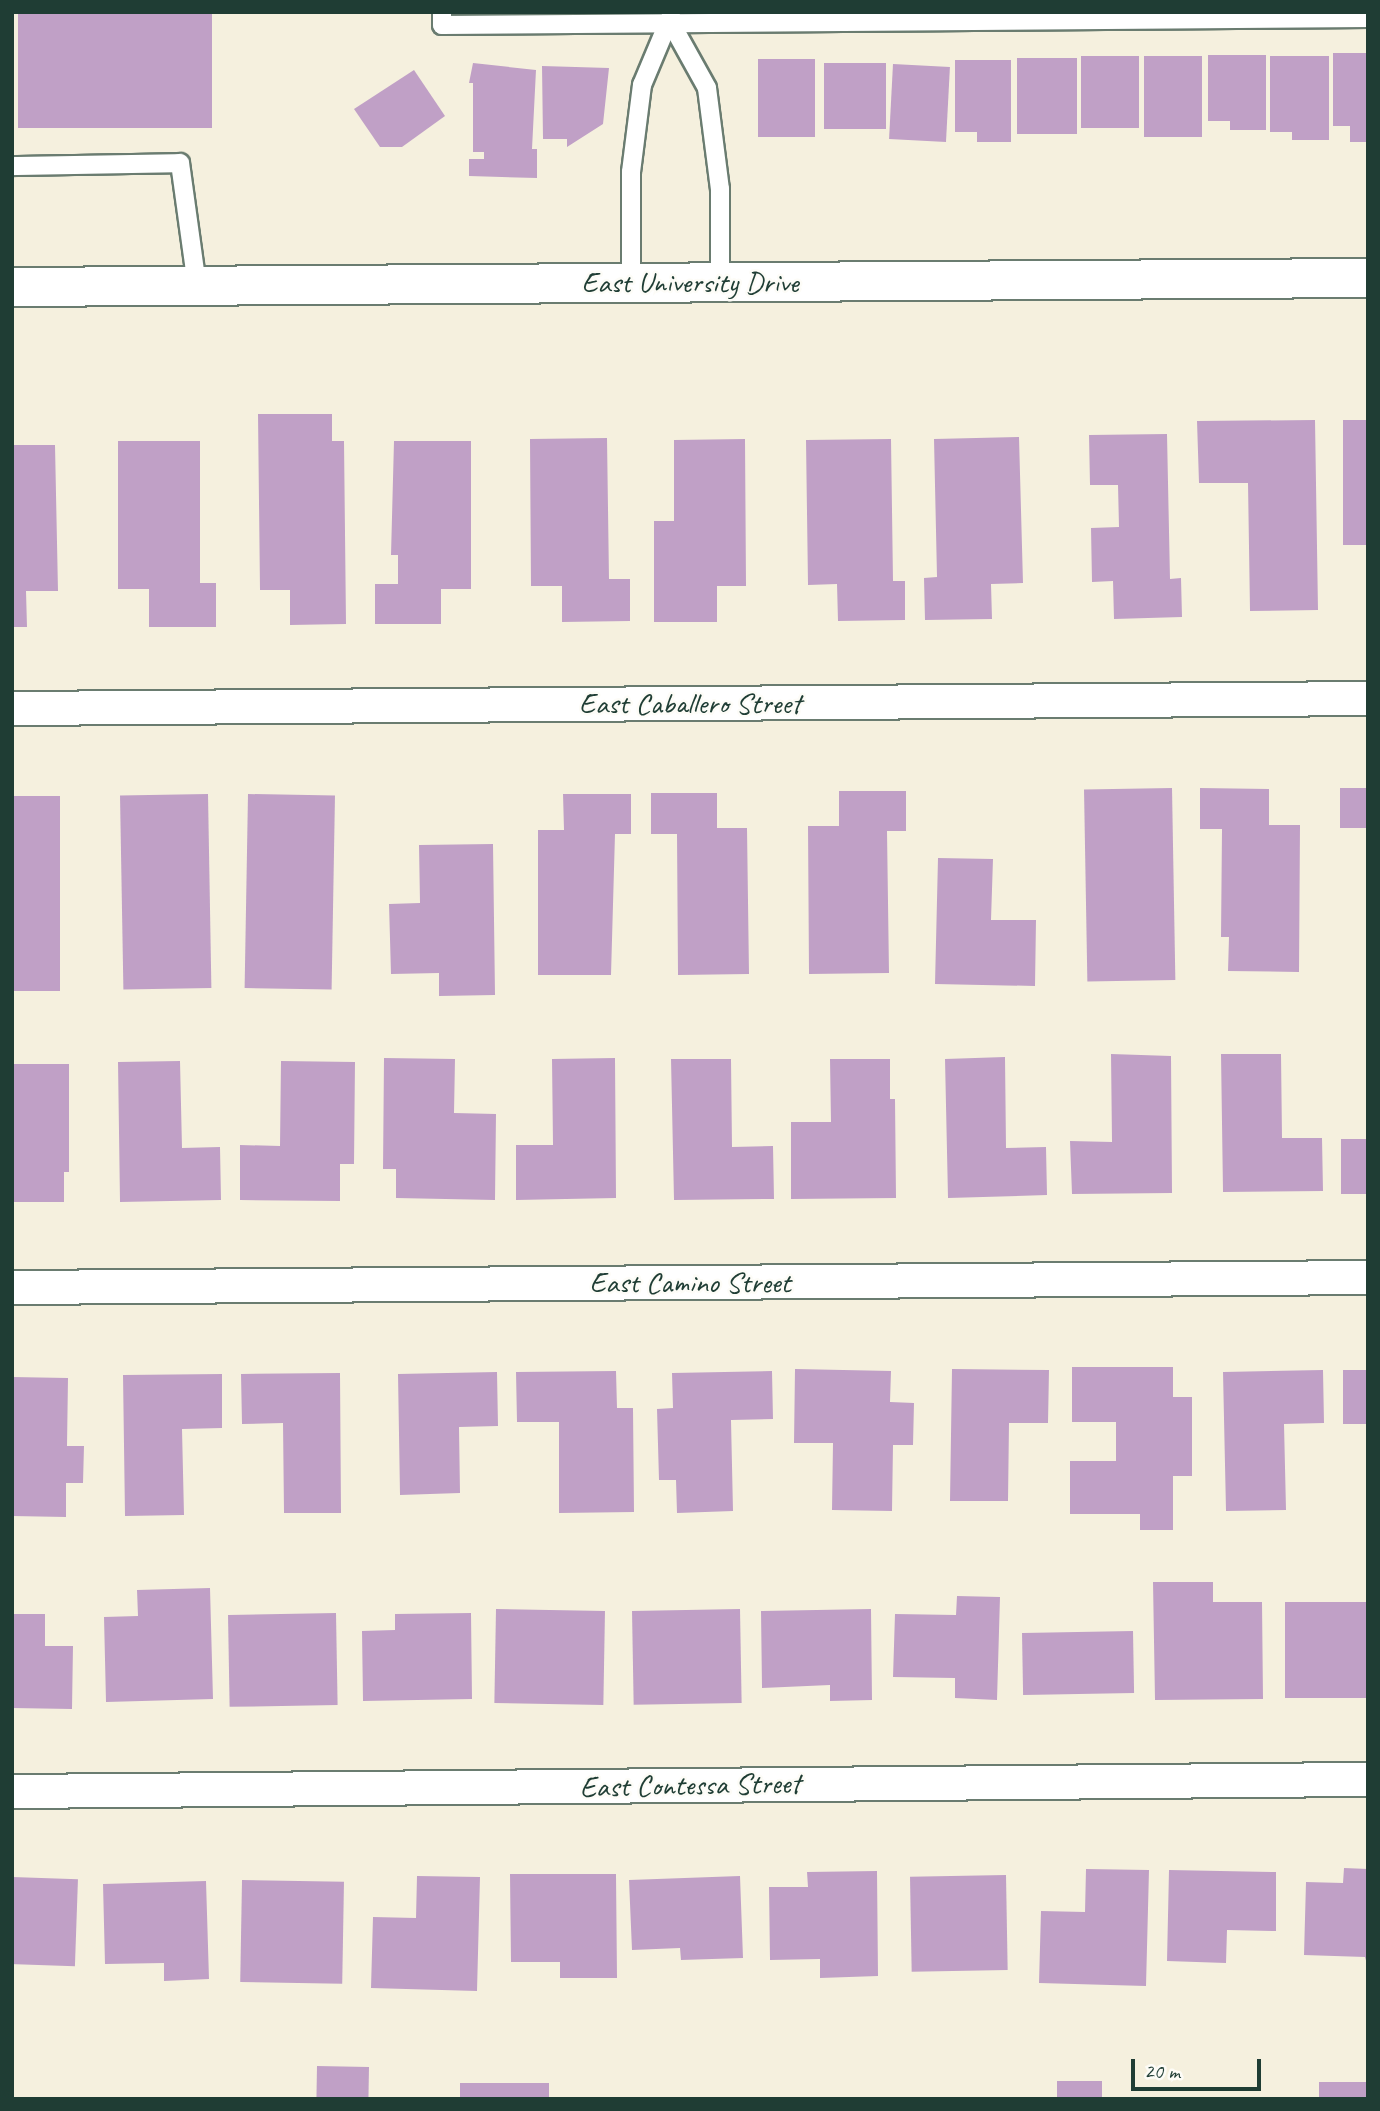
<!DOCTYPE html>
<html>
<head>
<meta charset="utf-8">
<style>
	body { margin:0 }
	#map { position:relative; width:1380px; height:2111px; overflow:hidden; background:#f5f0de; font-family:Caveat,sans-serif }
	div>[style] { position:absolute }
	.building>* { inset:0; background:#c0a0c6; transform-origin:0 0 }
	.roads { filter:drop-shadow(2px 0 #6a7c70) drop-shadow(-2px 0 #6a7c70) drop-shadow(0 2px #6a7c70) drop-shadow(0 -2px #6a7c70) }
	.service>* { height:18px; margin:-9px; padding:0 9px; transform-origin:9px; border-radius:9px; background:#fff }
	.minor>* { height:33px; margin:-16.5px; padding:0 16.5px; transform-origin:16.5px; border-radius:16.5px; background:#fff }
	.secondary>* { height:38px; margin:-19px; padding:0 19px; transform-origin:19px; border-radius:19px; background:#fff }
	span { translate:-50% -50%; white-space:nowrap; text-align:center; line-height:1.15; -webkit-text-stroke:5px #fdfcf7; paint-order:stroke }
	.street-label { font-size:30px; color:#1f3d34 }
	.frame { position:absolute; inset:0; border:14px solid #1f3d34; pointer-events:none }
	.scale { position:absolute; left:1131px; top:2059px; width:130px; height:32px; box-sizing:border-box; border:4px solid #1f3d34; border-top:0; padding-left:9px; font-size:21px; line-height:24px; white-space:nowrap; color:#1f3d34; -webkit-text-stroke:5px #fdfcf7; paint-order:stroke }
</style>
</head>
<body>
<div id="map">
	<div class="building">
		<div style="left:18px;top:12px;width:194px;height:116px"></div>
		<div style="clip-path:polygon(1333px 53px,1368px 53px,1368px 142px,1350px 142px,1350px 126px,1333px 126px)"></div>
		<div style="clip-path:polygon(1208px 55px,1266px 55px,1266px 130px,1230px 130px,1230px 121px,1208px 121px)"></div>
		<div style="left:1081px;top:56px;width:58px;height:72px"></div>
		<div style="left:1144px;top:56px;width:58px;height:81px"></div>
		<div style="clip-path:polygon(1270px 56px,1329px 56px,1329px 140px,1292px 140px,1292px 132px,1270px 132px)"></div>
		<div style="left:1017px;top:58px;width:60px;height:76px"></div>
		<div style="left:815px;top:59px;width:78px;height:57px;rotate:90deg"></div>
		<div style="clip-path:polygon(955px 60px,1011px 60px,1011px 142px,977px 142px,977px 132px,955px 132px)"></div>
		<div style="clip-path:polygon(473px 63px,536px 70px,532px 149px,537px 149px,537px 178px,469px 176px,469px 159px,484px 159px,484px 152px,473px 152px,473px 83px,469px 83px)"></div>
		<div style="left:824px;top:63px;width:62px;height:66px"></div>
		<div style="left:893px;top:64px;width:57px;height:75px;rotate:3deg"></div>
		<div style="clip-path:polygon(542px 66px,609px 68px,603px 124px,567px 147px,567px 139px,543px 139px)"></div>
		<div style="clip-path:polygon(414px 70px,445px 116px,402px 147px,380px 147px,354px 109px)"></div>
		<div style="clip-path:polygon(258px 414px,332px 414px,332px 441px,344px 441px,346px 624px,290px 625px,290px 590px,260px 590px)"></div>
		<div style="clip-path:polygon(1315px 420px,1318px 610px,1250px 611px,1248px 483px,1199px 483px,1197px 421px)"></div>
		<div style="left:1343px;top:420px;width:25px;height:125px"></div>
		<div style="clip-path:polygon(1167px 434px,1170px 579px,1181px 578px,1182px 617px,1114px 619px,1113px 581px,1092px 582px,1091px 528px,1119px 527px,1118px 485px,1090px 485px,1089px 435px)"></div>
		<div style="clip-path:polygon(1019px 437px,1023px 583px,991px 584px,992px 619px,925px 620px,924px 578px,937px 577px,934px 439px)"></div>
		<div style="clip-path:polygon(607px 438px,609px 579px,630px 579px,630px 621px,562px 622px,562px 586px,531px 586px,530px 439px)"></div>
		<div style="clip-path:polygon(745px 439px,746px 586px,717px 586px,717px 622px,654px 622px,654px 521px,674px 521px,674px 440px)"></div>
		<div style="clip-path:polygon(891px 439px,893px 581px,905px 581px,905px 620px,838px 621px,837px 584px,808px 585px,806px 440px)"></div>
		<div style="clip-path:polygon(118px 441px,200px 441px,200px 583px,216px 583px,216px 627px,149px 627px,149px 589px,118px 589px)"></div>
		<div style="clip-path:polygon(394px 441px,471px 441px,471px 589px,441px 589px,441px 624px,375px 624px,375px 584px,398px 584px,398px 555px,391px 555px)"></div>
		<div style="clip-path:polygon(12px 445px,55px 445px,58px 591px,26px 591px,27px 627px,12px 627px)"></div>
		<div style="left:1172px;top:788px;width:192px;height:88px;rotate:89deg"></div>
		<div style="clip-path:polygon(1200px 788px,1269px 789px,1269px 825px,1300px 825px,1299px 972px,1228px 971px,1229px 937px,1221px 937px,1222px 829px,1200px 829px)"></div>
		<div style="left:1340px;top:788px;width:28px;height:40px"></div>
		<div style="clip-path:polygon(839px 791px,906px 791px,906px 831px,887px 831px,889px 973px,809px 974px,808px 826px,839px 826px)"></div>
		<div style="clip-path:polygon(651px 793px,717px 793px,717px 828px,747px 828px,749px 974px,678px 975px,677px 834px,651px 834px)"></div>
		<div style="left:208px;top:794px;width:194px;height:88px;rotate:89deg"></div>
		<div style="left:248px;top:794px;width:87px;height:194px;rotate:1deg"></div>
		<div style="clip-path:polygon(563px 794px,631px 794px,631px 834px,615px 834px,611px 975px,538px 975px,538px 830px,564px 830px)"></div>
		<div style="left:12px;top:796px;width:48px;height:195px"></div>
		<div style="clip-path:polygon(493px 844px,495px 995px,439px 996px,439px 973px,391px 974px,389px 904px,420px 903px,419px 845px)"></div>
		<div style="clip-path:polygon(938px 858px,993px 859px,991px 920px,1036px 920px,1035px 986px,935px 984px)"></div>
		<div style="clip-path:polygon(1111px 1054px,1171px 1056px,1172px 1193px,1072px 1194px,1070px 1141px,1112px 1142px)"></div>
		<div style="clip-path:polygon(1221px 1054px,1281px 1054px,1282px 1138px,1322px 1138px,1323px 1191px,1223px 1192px)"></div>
		<div style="clip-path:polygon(1005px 1057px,1006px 1148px,1046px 1147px,1047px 1195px,948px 1198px,945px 1059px)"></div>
		<div style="clip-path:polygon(384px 1058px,455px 1059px,454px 1113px,496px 1114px,495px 1200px,396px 1198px,396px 1169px,383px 1169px)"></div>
		<div style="clip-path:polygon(615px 1058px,616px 1198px,516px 1200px,516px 1145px,553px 1145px,552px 1059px)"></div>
		<div style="clip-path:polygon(671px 1059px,731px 1059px,732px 1147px,773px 1146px,774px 1199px,674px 1200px)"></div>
		<div style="clip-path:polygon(830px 1059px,890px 1059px,890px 1099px,895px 1099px,896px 1198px,791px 1199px,791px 1122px,831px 1122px)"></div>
		<div style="clip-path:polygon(180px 1061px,182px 1148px,220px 1147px,221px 1200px,120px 1202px,118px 1062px)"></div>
		<div style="clip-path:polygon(281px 1061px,355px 1062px,354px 1164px,340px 1164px,340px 1201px,240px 1200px,240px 1145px,280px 1146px)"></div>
		<div style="clip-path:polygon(12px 1064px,69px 1064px,69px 1172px,64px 1172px,64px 1202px,12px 1202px)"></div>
		<div style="left:1341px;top:1139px;width:27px;height:55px"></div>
		<div style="clip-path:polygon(1072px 1367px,1173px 1367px,1173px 1397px,1192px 1397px,1192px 1476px,1173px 1476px,1173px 1530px,1140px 1530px,1140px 1514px,1070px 1514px,1070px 1461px,1116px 1461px,1116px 1422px,1072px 1422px)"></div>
		<div style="clip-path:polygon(795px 1369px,891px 1371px,890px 1402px,914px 1403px,913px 1445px,893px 1445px,892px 1511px,832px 1510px,833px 1443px,794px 1443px)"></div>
		<div style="clip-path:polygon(952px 1369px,1049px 1370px,1048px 1423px,1009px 1423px,1008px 1501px,950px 1501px)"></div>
		<div style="clip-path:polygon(1323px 1370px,1324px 1423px,1284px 1424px,1286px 1510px,1226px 1511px,1223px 1372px)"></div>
		<div style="left:1343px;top:1370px;width:25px;height:54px"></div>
		<div style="clip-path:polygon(616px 1371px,617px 1408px,633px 1408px,634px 1512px,559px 1513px,559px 1422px,517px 1422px,516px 1372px)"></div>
		<div style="clip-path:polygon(772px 1371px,773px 1419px,731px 1420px,733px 1511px,677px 1513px,676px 1480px,659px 1480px,657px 1409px,673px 1408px,672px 1373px)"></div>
		<div style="clip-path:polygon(497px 1372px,498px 1426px,459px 1427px,460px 1493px,400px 1495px,398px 1374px)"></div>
		<div style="clip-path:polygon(340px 1373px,341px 1513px,284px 1513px,283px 1423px,242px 1424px,241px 1374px)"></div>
		<div style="clip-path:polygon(222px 1374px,222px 1428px,182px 1429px,184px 1515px,125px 1516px,123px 1375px)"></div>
		<div style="clip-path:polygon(12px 1377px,68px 1378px,67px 1446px,84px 1446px,83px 1483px,66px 1483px,66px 1517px,12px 1516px)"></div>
		<div style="clip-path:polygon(1153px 1582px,1213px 1582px,1213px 1602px,1262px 1602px,1263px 1699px,1155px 1700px)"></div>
		<div style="clip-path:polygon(210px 1588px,213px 1699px,106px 1702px,104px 1617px,138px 1616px,137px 1590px)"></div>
		<div style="clip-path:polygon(957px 1596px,1000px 1597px,997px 1700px,955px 1698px,955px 1678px,893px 1677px,895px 1614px,956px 1615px)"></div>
		<div style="left:1368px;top:1602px;width:96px;height:83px;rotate:90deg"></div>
		<div style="left:496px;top:1609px;width:109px;height:94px;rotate:1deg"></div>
		<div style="left:740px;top:1609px;width:94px;height:108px;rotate:89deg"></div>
		<div style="clip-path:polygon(871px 1609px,872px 1700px,830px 1701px,830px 1685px,762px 1688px,761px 1611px)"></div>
		<div style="left:336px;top:1613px;width:92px;height:108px;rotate:89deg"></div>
		<div style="clip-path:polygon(471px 1613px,472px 1699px,363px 1701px,362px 1631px,395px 1630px,395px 1614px)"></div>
		<div style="clip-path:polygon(12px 1614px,45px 1614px,45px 1646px,73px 1646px,72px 1709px,12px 1708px)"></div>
		<div style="left:1133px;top:1631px;width:62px;height:111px;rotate:89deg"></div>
		<div style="clip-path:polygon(1344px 1868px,1368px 1869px,1368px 1968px,1365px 1957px,1304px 1955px,1306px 1882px,1343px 1883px)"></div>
		<div style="clip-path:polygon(1086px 1869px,1149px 1870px,1146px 1986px,1039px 1983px,1041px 1911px,1085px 1912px)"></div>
		<div style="clip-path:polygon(1169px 1870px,1276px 1872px,1276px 1931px,1227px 1930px,1226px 1963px,1167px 1961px)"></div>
		<div style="clip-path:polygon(877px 1871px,878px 1976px,820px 1978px,820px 1959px,770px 1960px,769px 1887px,808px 1887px,807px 1872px)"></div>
		<div style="clip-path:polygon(510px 1874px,616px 1874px,617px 1978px,560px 1978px,560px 1962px,511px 1962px)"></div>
		<div style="left:1006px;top:1875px;width:95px;height:96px;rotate:89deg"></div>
		<div style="clip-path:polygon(417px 1876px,480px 1877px,477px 1991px,371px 1988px,373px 1917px,416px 1918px)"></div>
		<div style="clip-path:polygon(740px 1876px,743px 1958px,681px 1960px,680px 1948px,632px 1950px,629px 1880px)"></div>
		<div style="left:12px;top:1877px;width:66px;height:87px;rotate:2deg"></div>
		<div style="left:242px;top:1880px;width:102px;height:102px;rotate:1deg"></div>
		<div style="clip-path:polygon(206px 1881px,209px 1979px,164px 1981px,164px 1963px,105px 1964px,103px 1884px)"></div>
		<div style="left:317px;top:2066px;width:52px;height:33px;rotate:1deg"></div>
		<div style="left:1102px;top:2081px;width:18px;height:45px;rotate:90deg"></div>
		<div style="left:1368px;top:2082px;width:17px;height:49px;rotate:90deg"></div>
		<div style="left:549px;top:2083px;width:16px;height:89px;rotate:90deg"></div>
	</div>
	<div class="roads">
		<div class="service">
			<div style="left:442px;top:12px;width:13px;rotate:90deg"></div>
			<div style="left:442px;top:25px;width:926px;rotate:-0.43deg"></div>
			<div style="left:671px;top:23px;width:74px;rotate:61deg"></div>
			<div style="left:707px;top:88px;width:102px;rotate:82.7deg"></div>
			<div style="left:720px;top:189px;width:93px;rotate:90deg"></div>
			<div style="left:12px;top:166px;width:168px;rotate:-1deg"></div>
			<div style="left:180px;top:163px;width:123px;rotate:82.1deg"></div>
			<div style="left:631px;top:283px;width:111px;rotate:-90deg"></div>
			<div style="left:631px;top:172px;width:88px;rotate:-82.8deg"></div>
			<div style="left:642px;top:85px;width:75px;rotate:-67.2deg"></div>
		</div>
		<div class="minor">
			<div style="left:12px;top:708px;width:1356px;rotate:-0.42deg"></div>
			<div style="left:12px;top:1287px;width:1356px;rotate:-0.42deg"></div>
			<div style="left:12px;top:1791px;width:1356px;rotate:-0.51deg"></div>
		</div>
		<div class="secondary">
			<div style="left:12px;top:287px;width:1356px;rotate:-0.38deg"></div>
		</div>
	</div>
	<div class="street-label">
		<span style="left:690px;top:282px">East University Drive</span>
		<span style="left:690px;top:703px">East Caballero Street</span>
		<span style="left:690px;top:1282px">East Camino Street</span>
		<span style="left:690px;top:1785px;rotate:-1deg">East Contessa Street</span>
	</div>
	<div class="frame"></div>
	<div class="scale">20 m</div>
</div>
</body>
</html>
